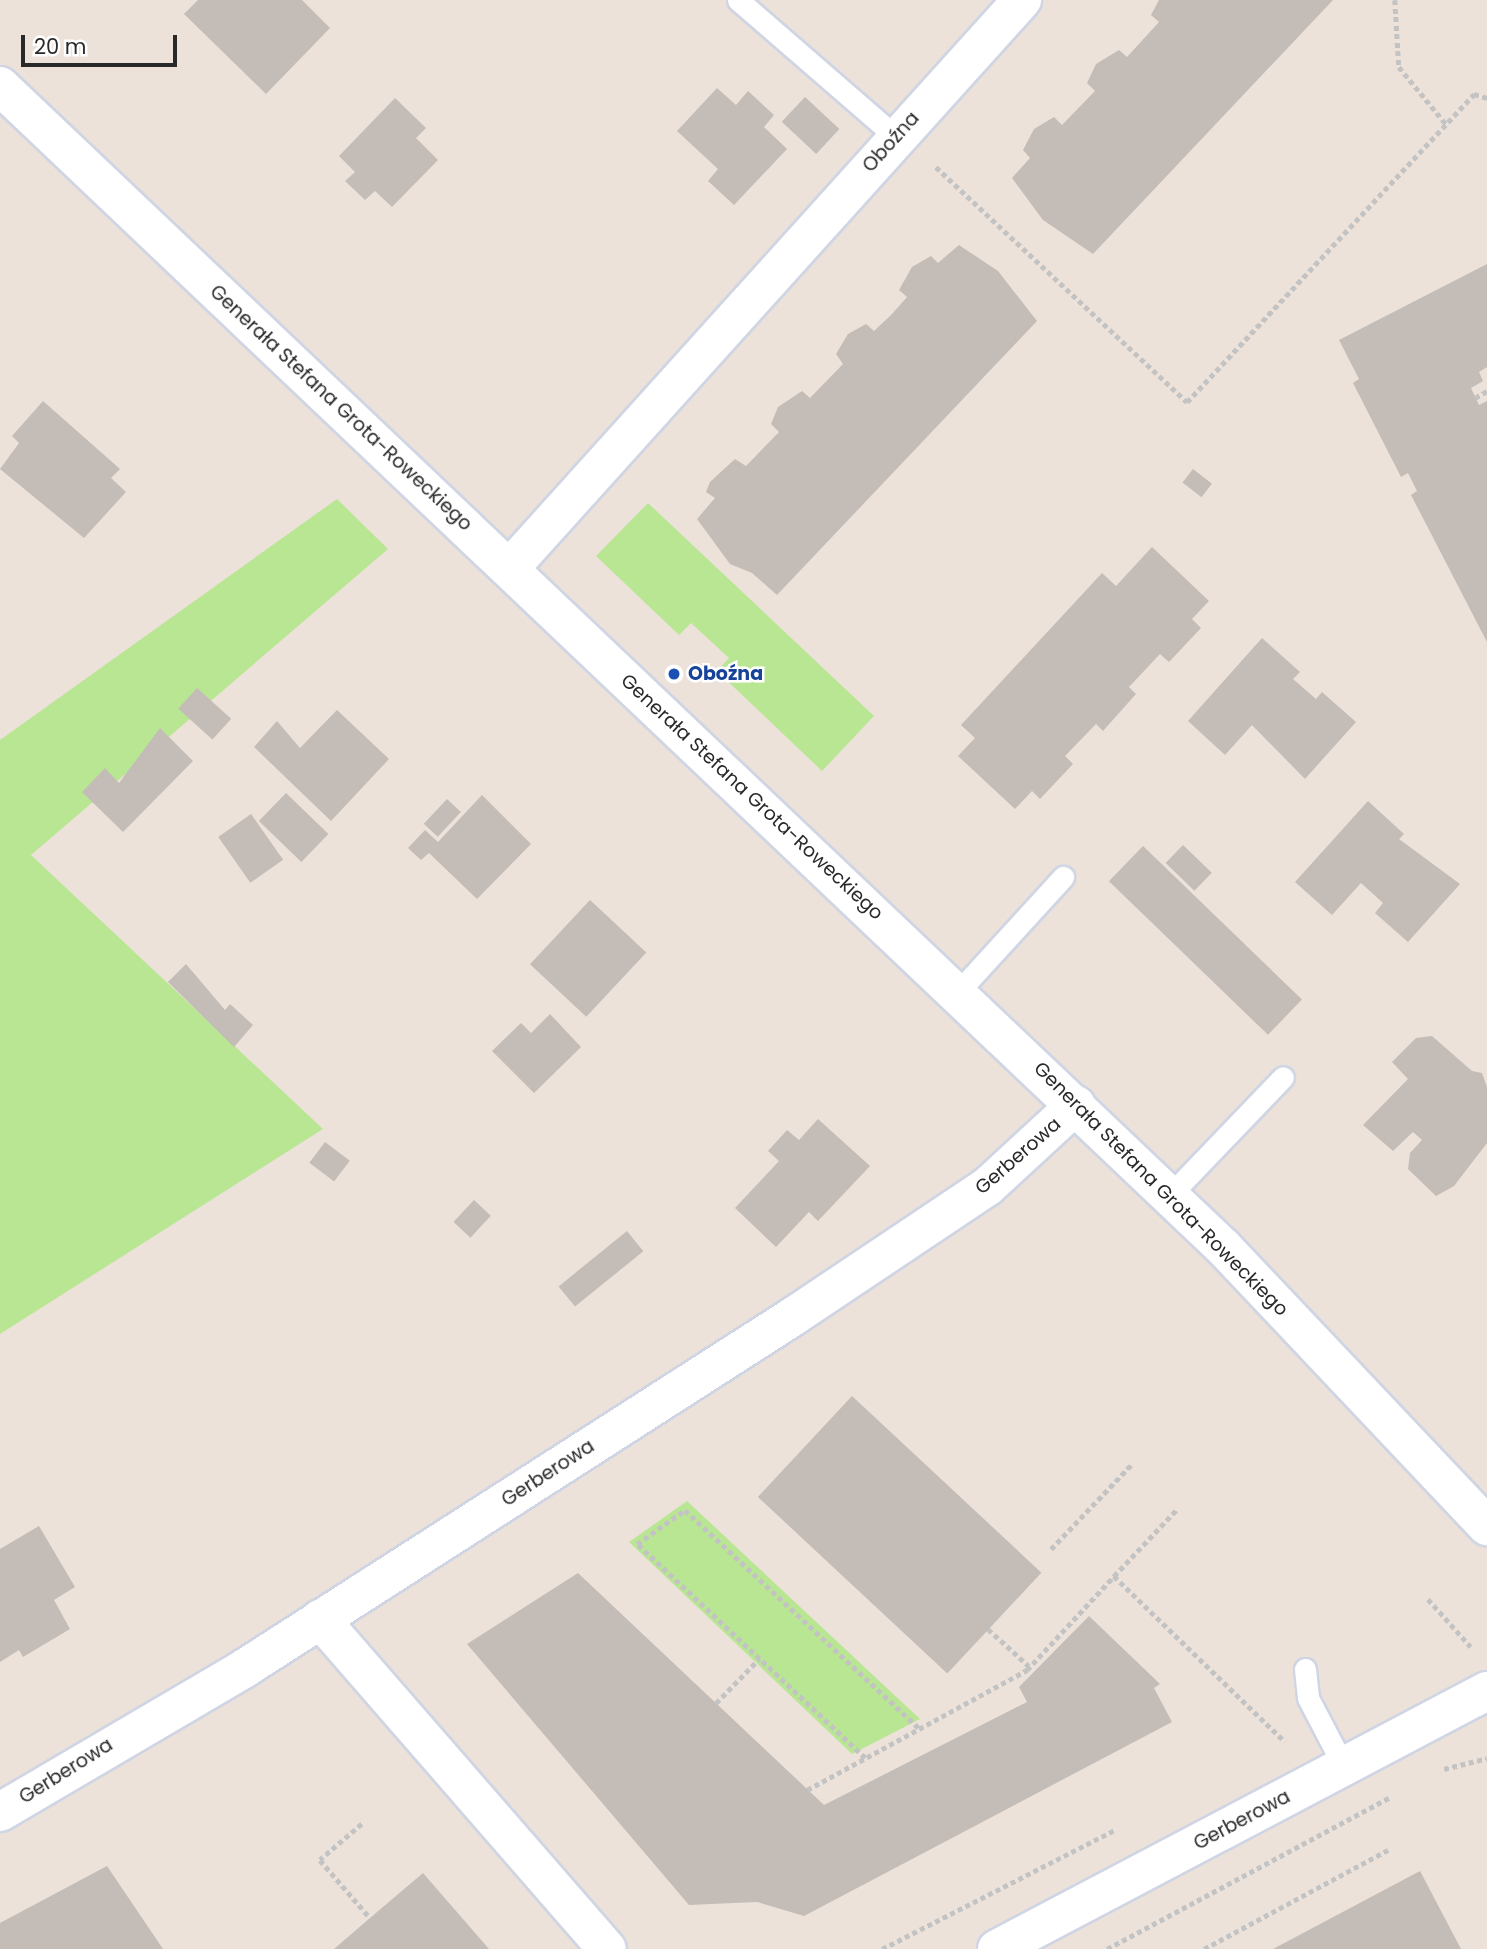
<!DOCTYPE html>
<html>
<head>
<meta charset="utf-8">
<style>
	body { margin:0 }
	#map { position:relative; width:1487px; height:1949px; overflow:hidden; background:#ece2da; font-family:Poppins,sans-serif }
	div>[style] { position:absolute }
	.green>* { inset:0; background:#b9e693 }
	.building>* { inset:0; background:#c4bcb7; transform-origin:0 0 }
	.path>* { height:4.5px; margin-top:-2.25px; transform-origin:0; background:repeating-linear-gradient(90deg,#c3c3c3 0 5px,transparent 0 8.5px) }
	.roads { filter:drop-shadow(2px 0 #cfd5e3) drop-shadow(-2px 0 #cfd5e3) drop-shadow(0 2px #cfd5e3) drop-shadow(0 -2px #cfd5e3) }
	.lane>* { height:21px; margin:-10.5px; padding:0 10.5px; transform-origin:10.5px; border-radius:10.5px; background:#fff }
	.street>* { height:38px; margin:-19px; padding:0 19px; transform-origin:19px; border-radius:19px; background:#fff }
	.secondary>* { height:38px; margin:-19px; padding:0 19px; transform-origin:19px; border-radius:19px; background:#fff }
	.dots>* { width:19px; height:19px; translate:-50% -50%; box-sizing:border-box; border:4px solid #fff; border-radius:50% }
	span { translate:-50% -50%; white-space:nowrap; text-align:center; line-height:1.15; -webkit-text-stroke:5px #fff; paint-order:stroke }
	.street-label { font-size:19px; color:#292929 }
	.transit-label { font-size:19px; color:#164399; font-weight:700 }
	.left { translate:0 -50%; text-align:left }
	.scale { position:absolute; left:21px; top:35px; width:156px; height:32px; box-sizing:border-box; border:4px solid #292929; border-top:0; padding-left:9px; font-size:21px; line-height:24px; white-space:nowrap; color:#292929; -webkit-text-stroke:5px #fff; paint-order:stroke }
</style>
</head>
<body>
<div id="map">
	<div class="green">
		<div style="clip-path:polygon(337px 499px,388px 549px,31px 855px,323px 1129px,0 1334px,0 740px)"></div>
		<div style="clip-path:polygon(648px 503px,874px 716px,822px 771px,717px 671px,729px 658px,691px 623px,679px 635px,596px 556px)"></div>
		<div style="clip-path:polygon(687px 1501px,920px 1719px,852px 1754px,629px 1542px)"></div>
	</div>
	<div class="building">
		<div style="clip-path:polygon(198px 0,302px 0,330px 28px,266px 94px,184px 14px)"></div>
		<div style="clip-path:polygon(1159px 0,1333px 0,1093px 254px,1043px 220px,1012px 178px,1030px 158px,1023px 150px,1034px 129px,1054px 117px,1062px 125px,1095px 91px,1087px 83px,1096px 64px,1119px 50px,1127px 57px,1159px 22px,1151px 15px)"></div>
		<div style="clip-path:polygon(717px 88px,736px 105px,748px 91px,774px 115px,764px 127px,787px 149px,734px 205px,708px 181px,718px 169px,677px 131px)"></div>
		<div style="left:805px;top:97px;width:47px;height:34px;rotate:43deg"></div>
		<div style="clip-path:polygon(395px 98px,426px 128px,416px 138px,438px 160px,392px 207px,375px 191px,365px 200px,345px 181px,355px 172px,339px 156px)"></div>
		<div style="clip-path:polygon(959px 245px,998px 271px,1037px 321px,777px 595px,752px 573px,730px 564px,697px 519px,715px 498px,706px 492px,710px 482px,735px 459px,746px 466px,779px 432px,771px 424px,778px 407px,802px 391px,810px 398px,843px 364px,836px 354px,848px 334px,866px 324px,874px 331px,891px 315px,907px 297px,899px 290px,912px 267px,931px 256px,938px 263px)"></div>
		<div style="clip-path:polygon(1487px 264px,1487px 367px,1479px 372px,1483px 381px,1471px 388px,1479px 405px,1487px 401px,1487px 642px,1411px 495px,1417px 491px,1408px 473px,1401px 477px,1353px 383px,1359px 379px,1339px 340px)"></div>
		<div style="clip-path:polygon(43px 401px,120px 469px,111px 478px,126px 492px,84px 538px,0 469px,19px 443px,12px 436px)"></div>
		<div style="left:1193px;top:469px;width:24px;height:17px;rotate:38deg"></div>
		<div style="clip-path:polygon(1152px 547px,1209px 601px,1192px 619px,1201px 628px,1169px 662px,1160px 654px,1129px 687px,1136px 694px,1103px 731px,1096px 724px,1065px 756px,1073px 764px,1040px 799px,1032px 791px,1015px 809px,958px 756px,975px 738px,961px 725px,1102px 573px,1116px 586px)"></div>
		<div style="clip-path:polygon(1262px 638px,1300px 672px,1293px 679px,1316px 699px,1322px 692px,1356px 722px,1305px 779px,1252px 725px,1225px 755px,1188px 721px)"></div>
		<div style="left:197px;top:688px;width:46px;height:28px;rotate:42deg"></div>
		<div style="clip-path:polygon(337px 710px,389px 759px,331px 821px,254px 747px,277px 721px,300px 748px)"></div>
		<div style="clip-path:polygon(160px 728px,193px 761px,123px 832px,82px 792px,105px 768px,119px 783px)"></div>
		<div style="left:286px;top:793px;width:59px;height:39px;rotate:44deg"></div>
		<div style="clip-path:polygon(482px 795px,531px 844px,477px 899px,429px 853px,421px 860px,408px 848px,425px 830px,438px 842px)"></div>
		<div style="left:447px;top:799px;width:19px;height:34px;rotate:43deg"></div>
		<div style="clip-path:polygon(1368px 801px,1404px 834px,1399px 839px,1460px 884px,1408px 942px,1375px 913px,1383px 903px,1361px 883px,1332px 915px,1295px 882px)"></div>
		<div style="left:251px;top:814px;width:56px;height:40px;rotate:55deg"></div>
		<div style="left:1183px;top:845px;width:40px;height:25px;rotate:44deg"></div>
		<div style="left:1143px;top:846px;width:221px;height:49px;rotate:44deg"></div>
		<div style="left:590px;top:900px;width:77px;height:88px;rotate:43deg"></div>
		<div style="clip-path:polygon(186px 964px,225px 1010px,230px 1004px,253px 1025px,234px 1047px,168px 982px)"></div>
		<div style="clip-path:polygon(550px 1014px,581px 1047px,534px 1093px,492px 1051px,521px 1023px,531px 1033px)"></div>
		<div style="clip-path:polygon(1432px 1036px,1472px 1071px,1482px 1073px,1487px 1087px,1487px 1143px,1454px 1186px,1436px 1196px,1408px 1169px,1410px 1153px,1422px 1140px,1413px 1132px,1393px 1151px,1363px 1125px,1408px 1079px,1392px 1062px,1416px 1038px)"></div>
		<div style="clip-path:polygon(818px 1119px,870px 1166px,818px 1221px,809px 1212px,776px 1247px,735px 1208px,779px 1161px,768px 1151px,787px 1130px,799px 1140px)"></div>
		<div style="left:325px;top:1142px;width:31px;height:26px;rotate:37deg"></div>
		<div style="left:474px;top:1200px;width:23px;height:30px;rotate:43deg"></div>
		<div style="left:627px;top:1231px;width:26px;height:88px;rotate:51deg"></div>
		<div style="left:852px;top:1396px;width:259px;height:138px;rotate:43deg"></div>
		<div style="clip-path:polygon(39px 1526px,75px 1587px,54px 1600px,70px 1629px,23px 1657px,19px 1650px,0 1662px,0 1549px)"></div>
		<div style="clip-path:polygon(578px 1573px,824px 1805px,1027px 1702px,1019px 1687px,1089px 1616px,1160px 1684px,1154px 1688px,1172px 1722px,804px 1916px,757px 1902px,689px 1905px,467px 1644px)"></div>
		<div style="clip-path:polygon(107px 1866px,163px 1949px,0 1949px,0 1923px)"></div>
		<div style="clip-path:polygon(1420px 1871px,1461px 1949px,1273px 1949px)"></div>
		<div style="clip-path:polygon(423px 1873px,489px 1949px,334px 1949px,370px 1918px)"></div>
	</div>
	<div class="path">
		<div style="left:1395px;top:0;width:67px;rotate:86.6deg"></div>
		<div style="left:1399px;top:67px;width:74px;rotate:50.5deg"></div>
		<div style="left:936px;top:167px;width:344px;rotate:43.1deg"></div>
		<div style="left:1187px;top:402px;width:421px;rotate:-47deg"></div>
		<div style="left:1474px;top:94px;width:14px;rotate:17deg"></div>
		<div style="left:1475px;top:398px;width:14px;rotate:-30deg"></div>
		<div style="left:1051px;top:1549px;width:117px;rotate:-46.4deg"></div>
		<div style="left:1114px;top:1576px;width:93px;rotate:-46.7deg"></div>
		<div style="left:1428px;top:1599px;width:64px;rotate:48.1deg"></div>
		<div style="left:988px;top:1629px;width:55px;rotate:42.1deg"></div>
		<div style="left:716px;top:1703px;width:62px;rotate:-45.7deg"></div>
		<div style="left:865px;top:1758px;width:313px;rotate:-136.8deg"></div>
		<div style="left:637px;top:1544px;width:59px;rotate:-35.3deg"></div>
		<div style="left:685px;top:1510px;width:320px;rotate:43deg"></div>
		<div style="left:1444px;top:1769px;width:44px;rotate:-14.3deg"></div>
		<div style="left:807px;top:1790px;width:251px;rotate:-28.6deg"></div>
		<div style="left:1027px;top:1670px;width:128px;rotate:-47.2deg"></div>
		<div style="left:1114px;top:1576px;width:238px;rotate:44.1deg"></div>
		<div style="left:362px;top:1824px;width:55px;rotate:139.4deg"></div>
		<div style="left:320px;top:1860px;width:77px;rotate:49.2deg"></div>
		<div style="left:882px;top:1949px;width:262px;rotate:-27.1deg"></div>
		<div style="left:1107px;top:1949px;width:322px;rotate:-28.2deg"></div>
		<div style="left:1204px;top:1949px;width:209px;rotate:-28.3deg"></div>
	</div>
	<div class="roads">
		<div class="lane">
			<div style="left:738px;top:0;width:209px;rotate:40.9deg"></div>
			<div style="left:958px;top:992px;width:156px;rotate:-47.6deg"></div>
			<div style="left:1170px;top:1195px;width:163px;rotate:-46.2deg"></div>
			<div style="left:1305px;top:1669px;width:29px;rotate:84deg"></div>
			<div style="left:1308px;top:1698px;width:78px;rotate:62.4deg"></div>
		</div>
		<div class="street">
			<div style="left:510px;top:568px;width:765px;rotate:-47.97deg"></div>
			<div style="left:320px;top:1619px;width:437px;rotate:49deg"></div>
			<div style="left:0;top:1812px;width:284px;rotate:-30.4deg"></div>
			<div style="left:245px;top:1668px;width:652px;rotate:-32.67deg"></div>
			<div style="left:794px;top:1316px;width:232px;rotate:-33.8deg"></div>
			<div style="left:987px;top:1187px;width:121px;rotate:-42.7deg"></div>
			<div style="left:997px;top:1949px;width:554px;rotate:-27.77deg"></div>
		</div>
		<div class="secondary">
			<div style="left:0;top:86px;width:1688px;rotate:43.51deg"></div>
			<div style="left:1224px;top:1248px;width:383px;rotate:46.6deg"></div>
		</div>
	</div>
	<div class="dots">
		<div style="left:674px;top:674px;background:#1a4fb4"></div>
	</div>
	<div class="street-label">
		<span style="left:891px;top:142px;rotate:-48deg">Oboźna</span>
		<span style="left:341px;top:408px;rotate:43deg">Generała Stefana Grota-Roweckiego</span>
		<span style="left:752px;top:797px;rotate:43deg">Generała Stefana Grota-Roweckiego</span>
		<span style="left:1018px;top:1156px;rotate:-41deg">Gerberowa</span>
		<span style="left:1161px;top:1189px;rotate:45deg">Generała Stefana Grota-Roweckiego</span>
		<span style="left:548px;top:1473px;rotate:-33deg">Gerberowa</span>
		<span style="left:66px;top:1771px;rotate:-32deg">Gerberowa</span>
		<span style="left:1242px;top:1820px;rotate:-28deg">Gerberowa</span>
	</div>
	<div class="transit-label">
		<span class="left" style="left:688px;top:674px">Oboźna</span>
	</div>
	<div class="scale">20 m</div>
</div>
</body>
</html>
